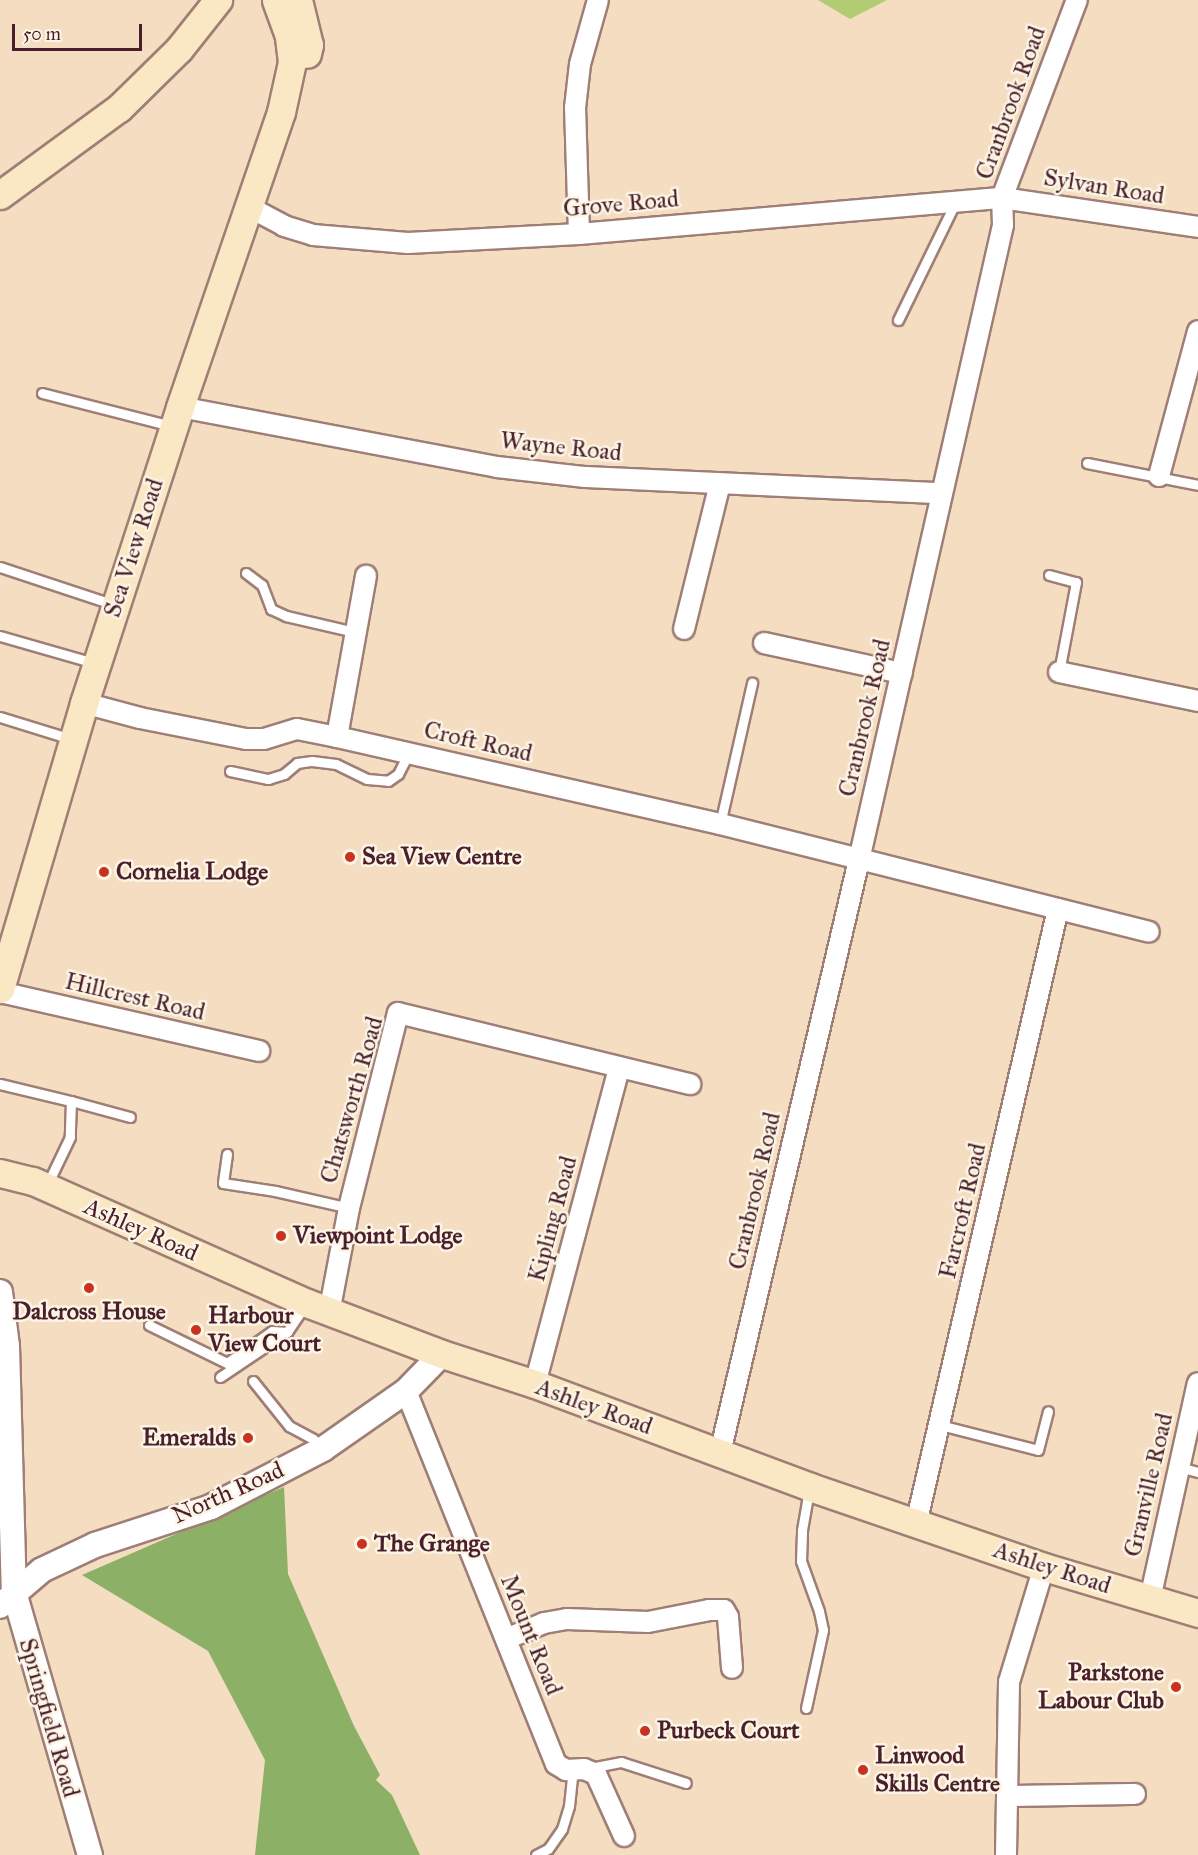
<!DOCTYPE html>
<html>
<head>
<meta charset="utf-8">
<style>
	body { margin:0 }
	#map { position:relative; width:1198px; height:1855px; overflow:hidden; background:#f4ddc1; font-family:"IM FELL Great Primer",serif }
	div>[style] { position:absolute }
	.green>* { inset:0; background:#b1cc73 }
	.forest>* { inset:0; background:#8cb065 }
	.roads { filter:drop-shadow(2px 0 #9f7e76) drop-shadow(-2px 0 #9f7e76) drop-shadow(0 2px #9f7e76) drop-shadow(0 -2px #9f7e76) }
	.service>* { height:9px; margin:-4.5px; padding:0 4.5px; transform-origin:4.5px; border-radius:4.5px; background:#fff }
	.minor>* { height:20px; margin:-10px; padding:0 10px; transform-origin:10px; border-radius:10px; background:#fff }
	.tertiary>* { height:24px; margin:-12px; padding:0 12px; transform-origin:12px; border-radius:12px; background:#fff }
	.secondary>* { height:27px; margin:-13.5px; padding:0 13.5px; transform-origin:13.5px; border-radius:13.5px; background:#fae7c3 }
	.dots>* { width:16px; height:16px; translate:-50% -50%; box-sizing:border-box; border:3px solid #fcf5e5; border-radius:50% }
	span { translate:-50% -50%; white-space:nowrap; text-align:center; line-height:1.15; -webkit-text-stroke:5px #fcf5e5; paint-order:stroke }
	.street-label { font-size:24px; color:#4a1f2b }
	.poi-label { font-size:24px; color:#4a1f2b; font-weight:700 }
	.left { translate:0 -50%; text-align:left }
	.right { translate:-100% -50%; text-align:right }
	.scale { position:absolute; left:12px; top:24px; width:130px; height:27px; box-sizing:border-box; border:3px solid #4a1f2b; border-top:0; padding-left:8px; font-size:18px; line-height:21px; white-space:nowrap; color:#4a1f2b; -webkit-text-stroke:4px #fcf5e5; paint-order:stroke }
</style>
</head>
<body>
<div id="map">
	<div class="green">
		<div style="clip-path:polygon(818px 0,887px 0,850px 19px)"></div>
	</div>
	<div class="forest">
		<div style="clip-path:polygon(284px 1487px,288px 1574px,354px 1726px,380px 1775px,376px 1780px,392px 1795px,420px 1855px,255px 1855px,265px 1760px,208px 1651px,82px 1575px)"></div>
	</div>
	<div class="roads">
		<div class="service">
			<div style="left:898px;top:320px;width:130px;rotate:-64deg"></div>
			<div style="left:42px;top:393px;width:133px;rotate:14.3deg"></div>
			<div style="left:1087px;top:463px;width:113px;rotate:11.2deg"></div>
			<div style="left:0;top:567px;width:121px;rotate:18.3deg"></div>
			<div style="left:246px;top:573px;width:20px;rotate:37deg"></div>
			<div style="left:262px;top:585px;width:26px;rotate:69deg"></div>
			<div style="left:271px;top:609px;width:17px;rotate:25deg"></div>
			<div style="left:286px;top:616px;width:71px;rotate:13.1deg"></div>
			<div style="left:1049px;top:575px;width:28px;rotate:15deg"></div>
			<div style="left:1076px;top:582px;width:92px;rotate:100.7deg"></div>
			<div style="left:0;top:636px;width:98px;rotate:16deg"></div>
			<div style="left:0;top:717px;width:74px;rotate:17.2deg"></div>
			<div style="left:230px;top:771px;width:39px;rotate:12deg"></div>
			<div style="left:268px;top:779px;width:17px;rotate:-17deg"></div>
			<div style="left:284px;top:774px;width:17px;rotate:-40deg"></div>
			<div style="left:297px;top:763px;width:15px;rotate:-8deg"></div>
			<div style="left:312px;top:761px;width:24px;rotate:7deg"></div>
			<div style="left:336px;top:764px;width:34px;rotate:26deg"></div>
			<div style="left:367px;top:779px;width:21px;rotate:5deg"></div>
			<div style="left:388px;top:781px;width:12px;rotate:-35deg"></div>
			<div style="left:398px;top:774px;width:13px;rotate:-63deg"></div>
			<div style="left:404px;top:762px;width:10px;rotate:-84deg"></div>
			<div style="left:720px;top:824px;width:145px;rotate:-77.2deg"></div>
			<div style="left:0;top:1084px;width:73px;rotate:13.5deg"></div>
			<div style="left:71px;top:1101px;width:36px;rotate:92deg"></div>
			<div style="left:70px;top:1137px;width:53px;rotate:115.6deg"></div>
			<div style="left:71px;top:1101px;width:61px;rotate:15.2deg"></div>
			<div style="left:227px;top:1154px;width:29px;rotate:98deg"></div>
			<div style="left:223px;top:1183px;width:53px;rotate:8.7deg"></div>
			<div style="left:275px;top:1191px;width:76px;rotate:12.9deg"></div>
			<div style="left:149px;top:1325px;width:87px;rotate:26deg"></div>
			<div style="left:227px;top:1363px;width:55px;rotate:-35.4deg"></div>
			<div style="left:272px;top:1331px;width:15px;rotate:4deg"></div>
			<div style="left:220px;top:1377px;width:81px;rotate:-33.9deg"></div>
			<div style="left:287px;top:1332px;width:32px;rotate:-56deg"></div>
			<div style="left:253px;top:1381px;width:58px;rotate:51.3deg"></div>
			<div style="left:289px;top:1426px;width:27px;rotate:28deg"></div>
			<div style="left:313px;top:1439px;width:11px;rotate:45deg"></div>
			<div style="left:940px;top:1425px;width:101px;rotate:14.3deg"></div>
			<div style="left:1038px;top:1450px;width:40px;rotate:-75.6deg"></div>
			<div style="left:1179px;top:1467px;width:20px;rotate:15deg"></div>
			<div style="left:806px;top:1708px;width:80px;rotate:-77.7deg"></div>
			<div style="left:823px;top:1630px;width:19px;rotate:-102deg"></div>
			<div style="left:819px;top:1611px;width:53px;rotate:-109.8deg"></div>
			<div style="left:801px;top:1561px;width:31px;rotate:-88deg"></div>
			<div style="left:802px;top:1530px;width:41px;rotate:-80.1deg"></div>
			<div style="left:590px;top:1768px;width:32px;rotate:-11deg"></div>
			<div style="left:621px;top:1762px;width:68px;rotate:17.9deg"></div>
			<div style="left:536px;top:1855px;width:13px;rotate:-27deg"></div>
			<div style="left:548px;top:1849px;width:24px;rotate:-55deg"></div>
			<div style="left:562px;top:1829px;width:24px;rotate:-73deg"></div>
			<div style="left:569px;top:1806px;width:37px;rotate:-84deg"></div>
		</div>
		<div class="minor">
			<div style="left:249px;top:207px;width:40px;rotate:28deg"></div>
			<div style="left:284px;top:226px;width:30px;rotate:17deg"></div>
			<div style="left:313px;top:235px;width:95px;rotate:4.8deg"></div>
			<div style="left:408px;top:243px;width:171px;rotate:-3deg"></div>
			<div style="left:579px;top:234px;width:425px;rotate:-4.9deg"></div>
			<div style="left:1002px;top:198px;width:198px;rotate:8.4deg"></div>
			<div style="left:579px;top:234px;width:126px;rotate:-91.8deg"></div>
			<div style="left:575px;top:108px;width:44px;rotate:-83.5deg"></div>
			<div style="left:580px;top:64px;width:66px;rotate:-74.3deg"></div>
			<div style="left:180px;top:407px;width:323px;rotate:10.7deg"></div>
			<div style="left:497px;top:467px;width:89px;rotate:6.5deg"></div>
			<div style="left:585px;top:477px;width:357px;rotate:2.6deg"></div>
			<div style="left:1159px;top:476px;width:150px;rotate:-74.9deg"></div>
			<div style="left:684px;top:629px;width:150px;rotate:-76.1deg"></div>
			<div style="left:764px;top:643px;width:141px;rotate:12.3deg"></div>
			<div style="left:1059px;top:672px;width:142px;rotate:11.8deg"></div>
			<div style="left:84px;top:703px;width:58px;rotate:15deg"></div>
			<div style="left:140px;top:718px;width:108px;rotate:11.2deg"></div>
			<div style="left:246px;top:739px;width:18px"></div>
			<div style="left:264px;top:739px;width:34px;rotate:-17deg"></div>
			<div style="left:297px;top:729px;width:41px;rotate:11.3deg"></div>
			<div style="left:337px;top:737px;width:393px;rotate:12.8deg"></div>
			<div style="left:720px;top:824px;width:442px;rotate:14.1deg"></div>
			<div style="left:337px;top:737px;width:164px;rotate:-79.8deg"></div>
			<div style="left:0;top:992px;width:266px;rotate:12.8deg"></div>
			<div style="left:329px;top:1313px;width:107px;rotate:-79.2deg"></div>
			<div style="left:349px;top:1208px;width:201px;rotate:-75.9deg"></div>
			<div style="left:398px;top:1013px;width:301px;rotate:13.7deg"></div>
			<div style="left:535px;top:1384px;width:327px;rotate:-75.1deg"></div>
			<div style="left:406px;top:1391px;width:402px;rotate:68.1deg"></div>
			<div style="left:556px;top:1764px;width:12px;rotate:31deg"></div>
			<div style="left:566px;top:1770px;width:18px;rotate:-3deg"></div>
			<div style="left:584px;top:1769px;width:13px;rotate:23deg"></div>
			<div style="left:596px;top:1774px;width:68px;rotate:65.7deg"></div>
			<div style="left:720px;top:1453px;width:609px;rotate:-76.81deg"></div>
			<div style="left:859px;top:860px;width:651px;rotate:-77.22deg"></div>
			<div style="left:1003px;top:225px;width:27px;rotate:-92deg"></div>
			<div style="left:1002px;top:198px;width:212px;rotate:-69.3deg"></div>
			<div style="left:916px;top:1524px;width:631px;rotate:-77deg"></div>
			<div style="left:1150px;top:1599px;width:221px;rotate:-77.5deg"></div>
			<div style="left:506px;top:1639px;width:41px;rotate:-22.8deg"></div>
			<div style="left:544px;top:1623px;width:23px;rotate:-10deg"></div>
			<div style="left:567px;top:1619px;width:81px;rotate:2.1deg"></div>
			<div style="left:648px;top:1622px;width:62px;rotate:-11.1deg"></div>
			<div style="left:709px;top:1610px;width:15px"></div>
			<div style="left:724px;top:1610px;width:8px;rotate:60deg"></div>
			<div style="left:728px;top:1617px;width:51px;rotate:85.5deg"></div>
			<div style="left:1007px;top:1796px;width:128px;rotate:-0.9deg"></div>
			<div style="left:1006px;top:1855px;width:173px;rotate:-89deg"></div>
			<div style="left:1009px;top:1682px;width:120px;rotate:-73.1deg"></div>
		</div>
		<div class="tertiary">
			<div style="left:0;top:1292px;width:54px;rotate:82.6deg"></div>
			<div style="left:7px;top:1346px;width:246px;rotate:88.4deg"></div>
			<div style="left:14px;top:1592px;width:274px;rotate:73.9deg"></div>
			<div style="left:0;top:1606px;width:55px;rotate:-40.6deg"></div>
			<div style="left:42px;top:1570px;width:59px;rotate:-25.3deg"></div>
			<div style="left:95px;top:1545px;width:122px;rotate:-18.1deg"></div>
			<div style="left:211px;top:1507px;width:126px;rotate:-27.4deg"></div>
			<div style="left:323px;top:1449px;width:101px;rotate:-34.9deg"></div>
			<div style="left:406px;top:1391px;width:52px;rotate:-45.8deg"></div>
		</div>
		<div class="secondary">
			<div style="left:298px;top:0;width:46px;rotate:76.3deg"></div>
			<div style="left:309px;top:45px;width:9px;rotate:103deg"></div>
			<div style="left:0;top:195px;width:147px;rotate:-36.2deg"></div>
			<div style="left:119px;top:108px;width:84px;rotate:-44.5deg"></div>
			<div style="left:179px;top:49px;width:63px;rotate:-51.5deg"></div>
			<div style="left:0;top:989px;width:298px;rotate:-73.6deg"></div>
			<div style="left:84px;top:703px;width:311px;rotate:-72deg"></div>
			<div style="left:180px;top:407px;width:312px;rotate:-71.1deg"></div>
			<div style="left:281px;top:112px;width:51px;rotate:-77.6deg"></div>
			<div style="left:292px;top:62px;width:26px;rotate:-97deg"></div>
			<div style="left:289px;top:36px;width:38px;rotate:-110deg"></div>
			<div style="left:0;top:1173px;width:34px;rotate:14deg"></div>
			<div style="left:33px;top:1181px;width:300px;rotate:24deg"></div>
			<div style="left:307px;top:1303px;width:144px;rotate:20.7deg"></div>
			<div style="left:442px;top:1354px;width:98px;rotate:17.9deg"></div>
			<div style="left:535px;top:1384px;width:294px;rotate:20.5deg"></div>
			<div style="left:810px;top:1487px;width:247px;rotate:18.9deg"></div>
			<div style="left:1044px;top:1567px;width:161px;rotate:16.6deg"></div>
		</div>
	</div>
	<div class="dots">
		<div style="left:350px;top:857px;background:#c8321e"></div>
		<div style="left:104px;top:872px;background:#c8321e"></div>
		<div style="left:281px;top:1236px;background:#c8321e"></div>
		<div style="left:89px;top:1288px;background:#c8321e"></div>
		<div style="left:196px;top:1330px;background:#c8321e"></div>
		<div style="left:248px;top:1438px;background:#c8321e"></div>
		<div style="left:362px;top:1544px;background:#c8321e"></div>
		<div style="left:1176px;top:1687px;background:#c8321e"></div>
		<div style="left:645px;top:1731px;background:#c8321e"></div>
		<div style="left:863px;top:1770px;background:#c8321e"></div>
	</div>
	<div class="street-label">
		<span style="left:1011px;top:103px;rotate:-70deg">Cranbrook Road</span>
		<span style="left:1104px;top:187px;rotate:9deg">Sylvan Road</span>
		<span style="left:621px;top:204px;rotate:-5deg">Grove Road</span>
		<span style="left:561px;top:447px;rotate:6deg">Wayne Road</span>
		<span style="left:134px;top:548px;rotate:-72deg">Sea View Road</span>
		<span style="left:865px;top:718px;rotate:-77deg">Cranbrook Road</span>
		<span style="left:478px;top:742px;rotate:13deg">Croft Road</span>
		<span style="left:135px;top:997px;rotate:13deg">Hillcrest Road</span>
		<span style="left:352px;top:1100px;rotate:-74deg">Chatsworth Road</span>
		<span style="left:755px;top:1191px;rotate:-77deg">Cranbrook Road</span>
		<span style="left:963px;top:1211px;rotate:-77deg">Farcroft Road</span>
		<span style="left:553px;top:1219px;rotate:-75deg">Kipling Road</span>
		<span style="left:141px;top:1230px;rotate:24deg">Ashley Road</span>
		<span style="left:594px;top:1407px;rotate:20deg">Ashley Road</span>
		<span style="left:1149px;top:1485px;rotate:-77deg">Granville Road</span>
		<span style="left:228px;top:1493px;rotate:-24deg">North Road</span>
		<span style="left:1052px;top:1568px;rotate:18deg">Ashley Road</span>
		<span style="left:531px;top:1635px;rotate:68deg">Mount Road</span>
		<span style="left:49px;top:1718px;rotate:74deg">Springfield Road</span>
	</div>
	<div class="poi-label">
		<span class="left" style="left:362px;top:857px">Sea View Centre</span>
		<span class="left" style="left:116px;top:872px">Cornelia Lodge</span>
		<span class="left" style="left:293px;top:1236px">Viewpoint Lodge</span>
		<span style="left:89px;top:1312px">Dalcross House</span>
		<span class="left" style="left:208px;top:1330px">Harbour<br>View Court</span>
		<span class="right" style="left:236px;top:1438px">Emeralds</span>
		<span class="left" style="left:374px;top:1544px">The Grange</span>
		<span class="right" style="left:1164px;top:1687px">Parkstone<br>Labour Club</span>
		<span class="left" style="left:657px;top:1731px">Purbeck Court</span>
		<span class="left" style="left:875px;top:1770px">Linwood<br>Skills Centre</span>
	</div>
	<div class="scale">50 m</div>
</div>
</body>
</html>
